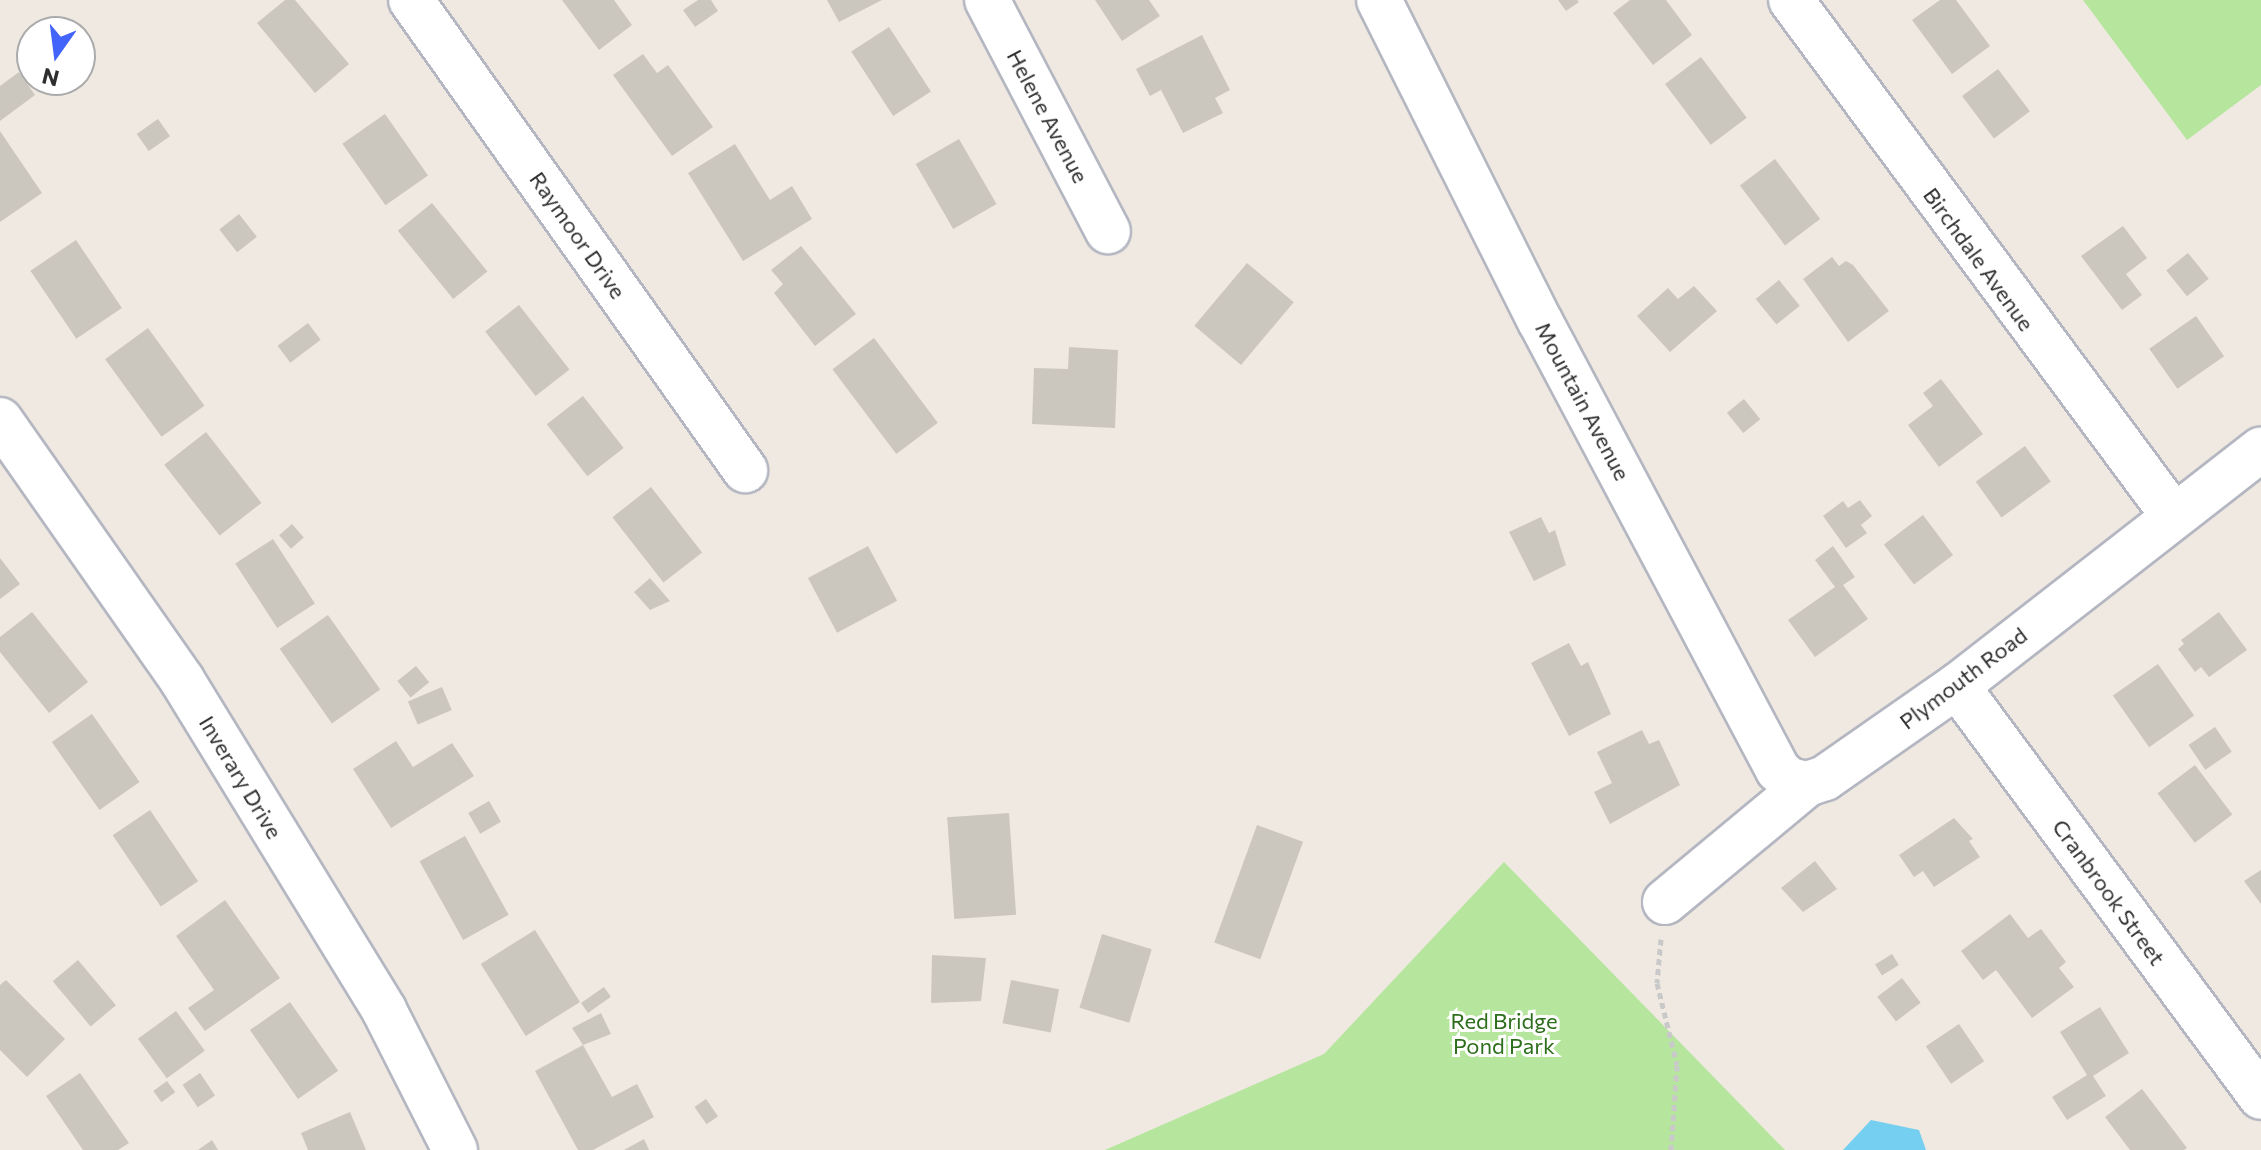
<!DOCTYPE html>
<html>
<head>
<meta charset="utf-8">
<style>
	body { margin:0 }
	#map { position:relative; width:2261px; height:1150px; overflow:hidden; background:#efe9e1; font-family:Commissioner,sans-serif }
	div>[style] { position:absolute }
	.green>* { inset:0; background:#b6e59e }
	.water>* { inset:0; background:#75cff0 }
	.building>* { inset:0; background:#cbc7bf; transform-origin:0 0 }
	.path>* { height:5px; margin-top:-2.5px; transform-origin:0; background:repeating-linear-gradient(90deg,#c9c9c9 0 6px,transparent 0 10px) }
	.roads { filter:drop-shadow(2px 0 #b4b7c1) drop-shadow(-2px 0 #b4b7c1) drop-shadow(0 2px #b4b7c1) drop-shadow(0 -2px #b4b7c1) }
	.minor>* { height:44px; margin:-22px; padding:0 22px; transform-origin:22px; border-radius:22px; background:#fff }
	span { translate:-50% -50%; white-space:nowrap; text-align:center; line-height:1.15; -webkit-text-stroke:6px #fff; paint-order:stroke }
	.street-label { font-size:22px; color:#2e2e2e }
	.park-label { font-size:22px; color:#2c6e1b }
	.north { position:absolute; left:16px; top:16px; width:80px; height:80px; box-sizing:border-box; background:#fff; border:2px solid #ababab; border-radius:50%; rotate:194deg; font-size:22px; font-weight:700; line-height:32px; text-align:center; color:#2e2e2e }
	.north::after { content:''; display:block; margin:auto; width:28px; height:36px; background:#4264fb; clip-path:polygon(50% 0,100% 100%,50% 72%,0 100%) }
</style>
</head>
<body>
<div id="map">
	<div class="green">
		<div style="clip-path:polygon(2083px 0,2261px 0,2261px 85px,2187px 140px)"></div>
		<div style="clip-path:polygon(1504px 862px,1785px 1150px,1105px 1150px,1324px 1054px)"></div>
	</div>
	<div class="water">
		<div style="clip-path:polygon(1871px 1120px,1919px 1130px,1926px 1150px,1843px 1150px)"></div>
	</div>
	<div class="building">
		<div style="clip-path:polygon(285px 0,295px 0,349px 64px,315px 93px,257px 23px)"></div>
		<div style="clip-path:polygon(562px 0,614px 0,632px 25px,599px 50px)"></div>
		<div style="clip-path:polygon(698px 0,711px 0,718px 11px,695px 27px,683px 10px)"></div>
		<div style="clip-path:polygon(827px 0,882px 0,839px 22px)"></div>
		<div style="clip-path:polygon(1095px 0,1149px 0,1160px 16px,1122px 41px)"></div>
		<div style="clip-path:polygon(1558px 0,1577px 0,1579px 2px,1566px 11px)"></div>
		<div style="clip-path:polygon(1630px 0,1666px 0,1692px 35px,1653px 65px,1613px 13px)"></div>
		<div style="clip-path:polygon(1940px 0,1956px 0,1990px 46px,1952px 74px,1912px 20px)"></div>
		<div style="left:889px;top:27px;width:77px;height:45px;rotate:57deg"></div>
		<div style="clip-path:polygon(1202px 35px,1230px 90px,1215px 98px,1223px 113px,1183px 133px,1161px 90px,1150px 96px,1136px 69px)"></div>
		<div style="clip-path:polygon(643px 54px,657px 73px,668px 65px,713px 127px,672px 156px,613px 75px)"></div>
		<div style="left:1701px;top:57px;width:76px;height:45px;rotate:53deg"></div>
		<div style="left:1998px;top:69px;width:53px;height:45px;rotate:53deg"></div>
		<div style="clip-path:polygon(19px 72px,35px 95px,0 121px,0 86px)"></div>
		<div style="left:385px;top:114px;width:75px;height:52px;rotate:55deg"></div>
		<div style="left:158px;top:119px;width:21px;height:26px;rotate:55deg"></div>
		<div style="clip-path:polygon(0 131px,42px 193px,0 222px)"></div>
		<div style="left:959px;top:139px;width:75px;height:50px;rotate:60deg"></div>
		<div style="clip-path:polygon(735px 144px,770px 200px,792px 186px,812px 219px,743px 261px,688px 173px)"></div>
		<div style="left:1775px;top:159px;width:75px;height:44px;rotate:53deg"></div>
		<div style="left:432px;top:203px;width:88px;height:44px;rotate:51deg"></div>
		<div style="left:239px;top:214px;width:29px;height:25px;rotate:52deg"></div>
		<div style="clip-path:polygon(2123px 226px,2147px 258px,2126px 274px,2142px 295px,2122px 310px,2081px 256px)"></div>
		<div style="left:76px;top:240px;width:82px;height:55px;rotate:56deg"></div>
		<div style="clip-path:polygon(801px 246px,856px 314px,815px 346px,774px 293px,783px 284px,771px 270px)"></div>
		<div style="left:2188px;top:253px;width:33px;height:28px;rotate:51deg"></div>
		<div style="clip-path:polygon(1832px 257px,1839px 266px,1846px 261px,1853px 265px,1889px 311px,1848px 342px,1803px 279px)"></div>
		<div style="left:1247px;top:263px;width:61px;height:82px;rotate:40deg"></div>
		<div style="left:1779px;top:280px;width:33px;height:30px;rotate:51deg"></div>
		<div style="clip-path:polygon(1694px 286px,1717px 311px,1670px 352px,1637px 316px,1668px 288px,1678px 299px)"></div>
		<div style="left:519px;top:305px;width:82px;height:43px;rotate:52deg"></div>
		<div style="left:2196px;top:316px;width:49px;height:57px;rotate:55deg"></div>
		<div style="left:308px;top:323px;width:21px;height:38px;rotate:53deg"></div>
		<div style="left:148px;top:328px;width:96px;height:53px;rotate:54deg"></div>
		<div style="left:874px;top:338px;width:106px;height:52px;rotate:53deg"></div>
		<div style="clip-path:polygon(1069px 347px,1118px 350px,1115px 428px,1032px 424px,1034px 368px,1068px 369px)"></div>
		<div style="clip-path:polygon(1941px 379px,1983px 434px,1939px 467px,1908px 425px,1933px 406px,1923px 393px)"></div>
		<div style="left:583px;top:396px;width:66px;height:46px;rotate:52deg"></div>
		<div style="left:1744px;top:399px;width:26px;height:22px;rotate:51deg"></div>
		<div style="left:206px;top:432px;width:90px;height:53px;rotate:52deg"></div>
		<div style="left:2025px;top:446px;width:44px;height:61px;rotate:54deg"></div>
		<div style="left:651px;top:487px;width:83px;height:49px;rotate:52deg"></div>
		<div style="clip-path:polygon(1860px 500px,1872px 516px,1861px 525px,1867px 533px,1846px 548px,1823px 516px,1843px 501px,1848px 508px)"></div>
		<div style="left:1923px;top:515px;width:50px;height:49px;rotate:53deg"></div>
		<div style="clip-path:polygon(1541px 517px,1549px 533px,1555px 530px,1566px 565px,1534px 581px,1509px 532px)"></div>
		<div style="left:292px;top:524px;width:18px;height:17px;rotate:49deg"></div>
		<div style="left:273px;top:539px;width:77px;height:45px;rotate:57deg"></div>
		<div style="left:868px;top:546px;width:62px;height:68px;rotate:62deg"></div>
		<div style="clip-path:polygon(1833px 546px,1855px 577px,1843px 585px,1868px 619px,1815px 657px,1788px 620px,1835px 587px,1815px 560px)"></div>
		<div style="clip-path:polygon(0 558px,20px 584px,0 599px)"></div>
		<div style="clip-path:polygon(650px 578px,670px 601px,650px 610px,634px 592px)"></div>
		<div style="clip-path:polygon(32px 612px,88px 682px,49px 713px,0 652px,0 637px)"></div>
		<div style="clip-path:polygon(2219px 612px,2247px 650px,2209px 677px,2201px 667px,2195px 672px,2178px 649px,2184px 644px,2181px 640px)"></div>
		<div style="left:328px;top:615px;width:91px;height:59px;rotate:55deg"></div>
		<div style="clip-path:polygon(1569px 643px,1581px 666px,1588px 662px,1611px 714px,1569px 736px,1531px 663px)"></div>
		<div style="left:2158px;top:664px;width:63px;height:55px;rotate:55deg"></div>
		<div style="left:416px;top:666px;width:21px;height:24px;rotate:51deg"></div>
		<div style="left:442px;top:687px;width:25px;height:37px;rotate:67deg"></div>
		<div style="left:92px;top:714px;width:83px;height:49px;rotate:55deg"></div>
		<div style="left:2215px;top:727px;width:30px;height:32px;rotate:56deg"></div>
		<div style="clip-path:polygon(1642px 730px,1649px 744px,1659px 740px,1680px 785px,1610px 824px,1594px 792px,1612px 783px,1597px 752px)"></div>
		<div style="clip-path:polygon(396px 741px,413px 767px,452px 743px,474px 776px,391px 828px,353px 769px)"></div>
		<div style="left:2195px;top:765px;width:62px;height:47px;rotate:53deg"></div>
		<div style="left:489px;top:801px;width:24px;height:24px;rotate:60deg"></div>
		<div style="left:150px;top:810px;width:86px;height:45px;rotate:56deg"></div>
		<div style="left:1009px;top:813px;width:102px;height:62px;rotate:86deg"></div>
		<div style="clip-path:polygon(1954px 818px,1973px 839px,1969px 841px,1980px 857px,1934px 887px,1923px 871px,1914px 877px,1899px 855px)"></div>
		<div style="left:1257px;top:825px;width:49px;height:125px;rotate:20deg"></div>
		<div style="left:465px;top:836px;width:90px;height:52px;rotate:61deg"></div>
		<div style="clip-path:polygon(1815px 861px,1837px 889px,1803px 912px,1781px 888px)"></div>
		<div style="clip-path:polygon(2261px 870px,2261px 904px,2244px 881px)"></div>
		<div style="clip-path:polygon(225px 900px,280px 978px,205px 1031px,188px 1008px,214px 990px,176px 936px)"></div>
		<div style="clip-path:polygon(2010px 914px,2028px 938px,2041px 929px,2066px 962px,2059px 968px,2074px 987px,2032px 1018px,1996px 970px,1983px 980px,1961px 951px)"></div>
		<div style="left:535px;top:930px;width:85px;height:64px;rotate:58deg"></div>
		<div style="left:1102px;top:934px;width:52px;height:77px;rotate:17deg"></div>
		<div style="left:1892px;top:954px;width:13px;height:20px;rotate:58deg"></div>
		<div style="clip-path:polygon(932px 955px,986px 958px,981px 1001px,931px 1003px)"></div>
		<div style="left:78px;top:960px;width:59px;height:33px;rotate:50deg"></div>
		<div style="left:1902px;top:978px;width:31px;height:31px;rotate:53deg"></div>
		<div style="clip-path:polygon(6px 980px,65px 1039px,27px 1077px,0 1050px,0 985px)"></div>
		<div style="left:1011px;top:980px;width:49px;height:44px;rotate:11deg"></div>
		<div style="left:604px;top:987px;width:12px;height:28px;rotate:55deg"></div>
		<div style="left:290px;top:1002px;width:84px;height:49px;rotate:55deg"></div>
		<div style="clip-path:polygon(2100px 1007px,2129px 1053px,2093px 1076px,2106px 1096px,2067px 1120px,2052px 1097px,2087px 1075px,2060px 1032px)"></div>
		<div style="left:176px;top:1011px;width:49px;height:47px;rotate:54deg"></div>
		<div style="clip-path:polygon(601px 1013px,611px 1034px,583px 1045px,612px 1097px,637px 1084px,654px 1117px,593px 1150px,578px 1150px,535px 1071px,583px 1045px,572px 1028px)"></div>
		<div style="left:1959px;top:1024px;width:45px;height:40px;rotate:56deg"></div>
		<div style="clip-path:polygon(80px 1073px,129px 1143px,118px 1150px,83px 1150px,46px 1096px)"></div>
		<div style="left:200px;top:1073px;width:27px;height:21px;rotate:56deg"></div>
		<div style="left:167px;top:1081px;width:14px;height:17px;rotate:54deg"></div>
		<div style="clip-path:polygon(2142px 1089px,2187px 1148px,2184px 1150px,2130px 1150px,2105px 1117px)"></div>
		<div style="left:706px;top:1099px;width:21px;height:14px;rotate:55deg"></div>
		<div style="clip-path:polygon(350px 1112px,366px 1150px,308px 1150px,301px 1133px)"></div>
		<div style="clip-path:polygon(644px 1139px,649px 1150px,624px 1150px)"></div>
		<div style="clip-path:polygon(212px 1140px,218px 1150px,198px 1150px)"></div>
	</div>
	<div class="path">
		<div style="left:1661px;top:939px;width:44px;rotate:95.2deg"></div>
		<div style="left:1657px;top:983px;width:84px;rotate:76.3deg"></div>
		<div style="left:1677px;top:1065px;width:85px;rotate:94deg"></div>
	</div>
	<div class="roads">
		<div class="minor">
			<div style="left:411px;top:0;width:577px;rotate:54.6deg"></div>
			<div style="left:987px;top:0;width:261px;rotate:62.4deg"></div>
			<div style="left:1379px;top:0;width:359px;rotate:63.4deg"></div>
			<div style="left:1540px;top:321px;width:508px;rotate:62.07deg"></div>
			<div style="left:1778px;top:770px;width:15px;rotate:42deg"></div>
			<div style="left:1789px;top:780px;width:18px;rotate:13deg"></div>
			<div style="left:1791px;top:0;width:640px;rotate:53.45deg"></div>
			<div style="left:0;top:420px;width:317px;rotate:55deg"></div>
			<div style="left:182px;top:680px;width:387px;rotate:58.5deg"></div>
			<div style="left:384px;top:1010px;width:157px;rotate:63.1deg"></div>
			<div style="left:1957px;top:686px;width:511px;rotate:53.51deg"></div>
			<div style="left:1665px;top:902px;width:185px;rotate:-39.7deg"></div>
			<div style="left:1807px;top:784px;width:19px;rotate:-18deg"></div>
			<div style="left:1825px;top:778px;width:161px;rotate:-34.9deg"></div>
			<div style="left:1957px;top:686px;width:385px;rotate:-37.9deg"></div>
		</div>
	</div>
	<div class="street-label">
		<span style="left:1048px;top:116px;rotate:62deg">Helene Avenue</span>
		<span style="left:578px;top:235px;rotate:55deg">Raymoor Drive</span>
		<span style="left:1979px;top:259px;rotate:54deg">Birchdale Avenue</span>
		<span style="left:1583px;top:401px;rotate:62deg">Mountain Avenue</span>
		<span style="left:1963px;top:678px;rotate:-37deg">Plymouth Road</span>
		<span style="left:241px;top:777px;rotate:59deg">Inverary Drive</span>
		<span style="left:2109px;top:892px;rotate:54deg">Cranbrook Street</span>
	</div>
	<div class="park-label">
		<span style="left:1504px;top:1033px">Red Bridge<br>Pond Park</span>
	</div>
	<div class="north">N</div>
</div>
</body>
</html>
